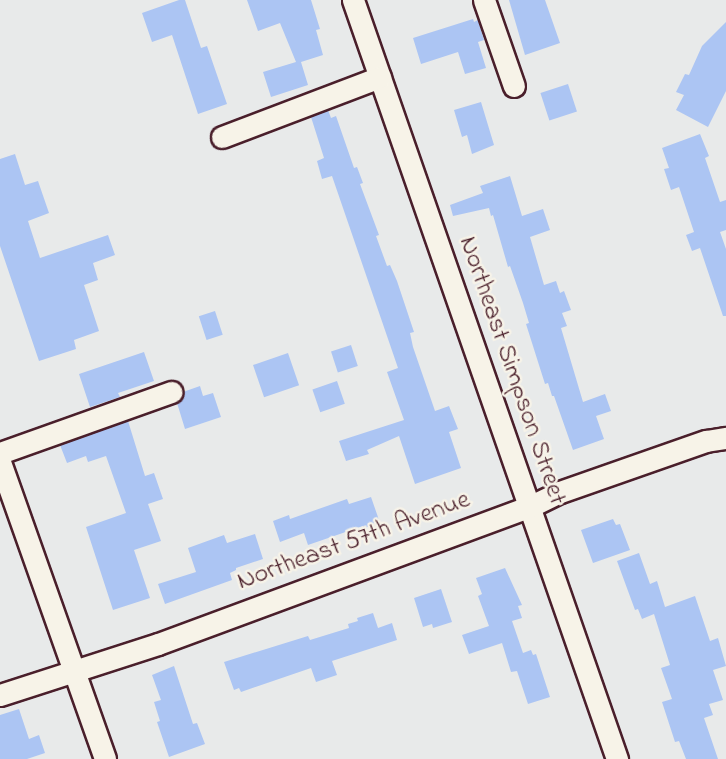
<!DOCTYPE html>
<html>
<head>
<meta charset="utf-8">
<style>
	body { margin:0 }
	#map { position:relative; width:726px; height:759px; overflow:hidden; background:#e8eaea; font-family:"Indie Flower",sans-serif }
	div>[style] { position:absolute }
	.building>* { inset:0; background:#acc5f3; transform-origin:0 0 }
	.roads { filter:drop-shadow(2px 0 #4a1f2b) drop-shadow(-2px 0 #4a1f2b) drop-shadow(0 2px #4a1f2b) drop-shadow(0 -2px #4a1f2b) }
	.minor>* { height:21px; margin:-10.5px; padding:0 10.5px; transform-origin:10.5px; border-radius:10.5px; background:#f7f3e8 }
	span { translate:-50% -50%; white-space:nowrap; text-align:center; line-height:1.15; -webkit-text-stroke:5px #f7f3e8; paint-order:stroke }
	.street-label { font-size:26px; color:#4a1f2b }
</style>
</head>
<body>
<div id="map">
	<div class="building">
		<div style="clip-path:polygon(179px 0,185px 0,201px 48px,207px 46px,227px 104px,198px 114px,172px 35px,152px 42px,142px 13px)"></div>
		<div style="clip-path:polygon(247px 0,311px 0,320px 29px,316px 30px,323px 55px,301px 62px,308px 85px,271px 97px,263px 72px,296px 62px,280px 23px,258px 31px)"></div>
		<div style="clip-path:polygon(509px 0,545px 0,560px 43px,525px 55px)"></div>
		<div style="clip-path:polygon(473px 19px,474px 22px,478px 20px,484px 40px,478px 42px,486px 68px,465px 74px,458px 52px,421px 64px,413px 38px)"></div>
		<div style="clip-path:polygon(726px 22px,726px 91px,708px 127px,676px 110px,684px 95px,676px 92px,685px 74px,689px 75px,702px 46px)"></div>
		<div style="left:568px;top:84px;width:29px;height:29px;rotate:72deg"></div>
		<div style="clip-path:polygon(481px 102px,494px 145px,472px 154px,467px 135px,462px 137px,454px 110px)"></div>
		<div style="clip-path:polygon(328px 110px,331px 118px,336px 116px,354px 168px,357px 167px,363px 183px,360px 184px,379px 235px,376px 236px,387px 266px,390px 265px,397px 281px,414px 332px,410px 333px,413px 347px,435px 411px,449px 406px,458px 429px,449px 432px,461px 468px,415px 484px,399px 436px,367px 450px,369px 454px,346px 461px,339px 441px,404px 420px,387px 372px,398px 368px,332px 176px,322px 179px,317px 161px,324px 158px,311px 117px)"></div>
		<div style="clip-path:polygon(700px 134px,709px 156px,705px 158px,720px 202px,726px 200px,726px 230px,720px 232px,726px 249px,726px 316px,723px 316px,700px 248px,692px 251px,686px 235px,694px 232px,679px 187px,671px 190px,664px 169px,669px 168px,662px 148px)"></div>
		<div style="clip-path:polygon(15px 154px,25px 185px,38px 181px,49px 213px,28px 221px,40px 258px,108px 235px,115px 255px,93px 263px,98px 280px,84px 285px,99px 331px,74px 340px,76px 349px,39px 361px,0 246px,0 159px)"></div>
		<div style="clip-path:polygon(510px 176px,522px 216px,543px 209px,550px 230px,530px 237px,544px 285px,556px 281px,560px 293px,564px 291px,571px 310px,562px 313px,567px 326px,561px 328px,583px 402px,605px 394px,611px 411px,596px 416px,604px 439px,573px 450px,554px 396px,552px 396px,548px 383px,545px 384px,526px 324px,529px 323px,523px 303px,510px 266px,508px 267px,493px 215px,491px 216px,489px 208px,453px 216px,450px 205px,483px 193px,480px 186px)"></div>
		<div style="left:215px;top:311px;width:25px;height:17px;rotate:72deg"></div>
		<div style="left:351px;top:345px;width:22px;height:21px;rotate:72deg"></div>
		<div style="clip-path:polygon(144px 352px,154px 381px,118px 393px,120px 397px,90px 407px,79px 374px)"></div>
		<div style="left:288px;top:353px;width:34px;height:37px;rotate:71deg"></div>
		<div style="left:337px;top:381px;width:24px;height:26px;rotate:71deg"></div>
		<div style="clip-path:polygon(200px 386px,203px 396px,213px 393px,221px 417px,185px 429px,177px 403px,183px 392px)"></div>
		<div style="clip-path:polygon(128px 421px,145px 476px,154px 473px,163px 499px,148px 504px,161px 541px,134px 550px,150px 598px,113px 610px,86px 527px,126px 513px,106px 456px,88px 462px,86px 456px,67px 463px,60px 445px)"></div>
		<div style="clip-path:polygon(371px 497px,379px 520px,364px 529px,363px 526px,308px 545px,304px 533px,280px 542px,273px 521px,289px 515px,290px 519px,347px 499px,349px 504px)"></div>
		<div style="clip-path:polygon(613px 519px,616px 525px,620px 524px,630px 550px,593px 563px,581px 530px)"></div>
		<div style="clip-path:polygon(255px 534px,263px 559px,236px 568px,236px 570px,230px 573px,232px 580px,165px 604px,158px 584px,196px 572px,188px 548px,224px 535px,227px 543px)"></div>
		<div style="clip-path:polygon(639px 553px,650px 584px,657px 581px,665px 607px,695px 596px,710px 641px,718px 638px,726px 666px,713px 670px,723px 700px,709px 704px,713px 715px,704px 718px,718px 759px,686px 759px,679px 741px,675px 742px,662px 702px,672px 699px,661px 668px,670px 665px,654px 614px,642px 619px,638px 609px,635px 610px,617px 561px)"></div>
		<div style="clip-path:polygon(505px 568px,522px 605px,518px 606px,522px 618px,512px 621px,523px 653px,531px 650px,533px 655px,536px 654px,550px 697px,528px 704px,517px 671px,511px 672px,502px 643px,469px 654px,462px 635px,489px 626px,478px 596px,482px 594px,476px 578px)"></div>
		<div style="clip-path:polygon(441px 589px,452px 622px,433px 628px,432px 624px,423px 627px,414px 598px)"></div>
		<div style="clip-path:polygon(373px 613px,378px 628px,392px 623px,397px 640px,332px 661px,337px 675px,316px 682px,311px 668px,241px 692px,239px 688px,234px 690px,224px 662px,308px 636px,310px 640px,349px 628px,348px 624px,358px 621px,357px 618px)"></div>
		<div style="clip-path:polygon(174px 666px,193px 724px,197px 723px,205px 744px,169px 757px,157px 722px,160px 721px,154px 702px,161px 700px,152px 675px)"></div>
		<div style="clip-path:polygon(19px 709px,29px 739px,39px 735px,45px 753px,27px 759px,0 759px,0 715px)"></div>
	</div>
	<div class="roads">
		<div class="minor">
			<div style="left:353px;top:0;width:804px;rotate:70.82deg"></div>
			<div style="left:484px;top:0;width:91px;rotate:70.8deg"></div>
			<div style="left:222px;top:137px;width:169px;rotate:-20.8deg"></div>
			<div style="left:0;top:453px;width:182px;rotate:-19.6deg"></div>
			<div style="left:0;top:462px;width:315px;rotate:70.5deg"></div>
			<div style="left:0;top:695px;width:166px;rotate:-17.9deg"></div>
			<div style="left:158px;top:644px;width:395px;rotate:-20.3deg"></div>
			<div style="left:529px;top:507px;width:34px;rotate:-26deg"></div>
			<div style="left:560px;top:492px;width:155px;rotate:-19.3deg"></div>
			<div style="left:706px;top:441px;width:20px;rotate:-9deg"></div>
		</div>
	</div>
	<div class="street-label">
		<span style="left:511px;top:371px;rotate:71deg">Northeast Simpson Street</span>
		<span style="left:354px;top:542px;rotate:-20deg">Northeast 57th Avenue</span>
	</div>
</div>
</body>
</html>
